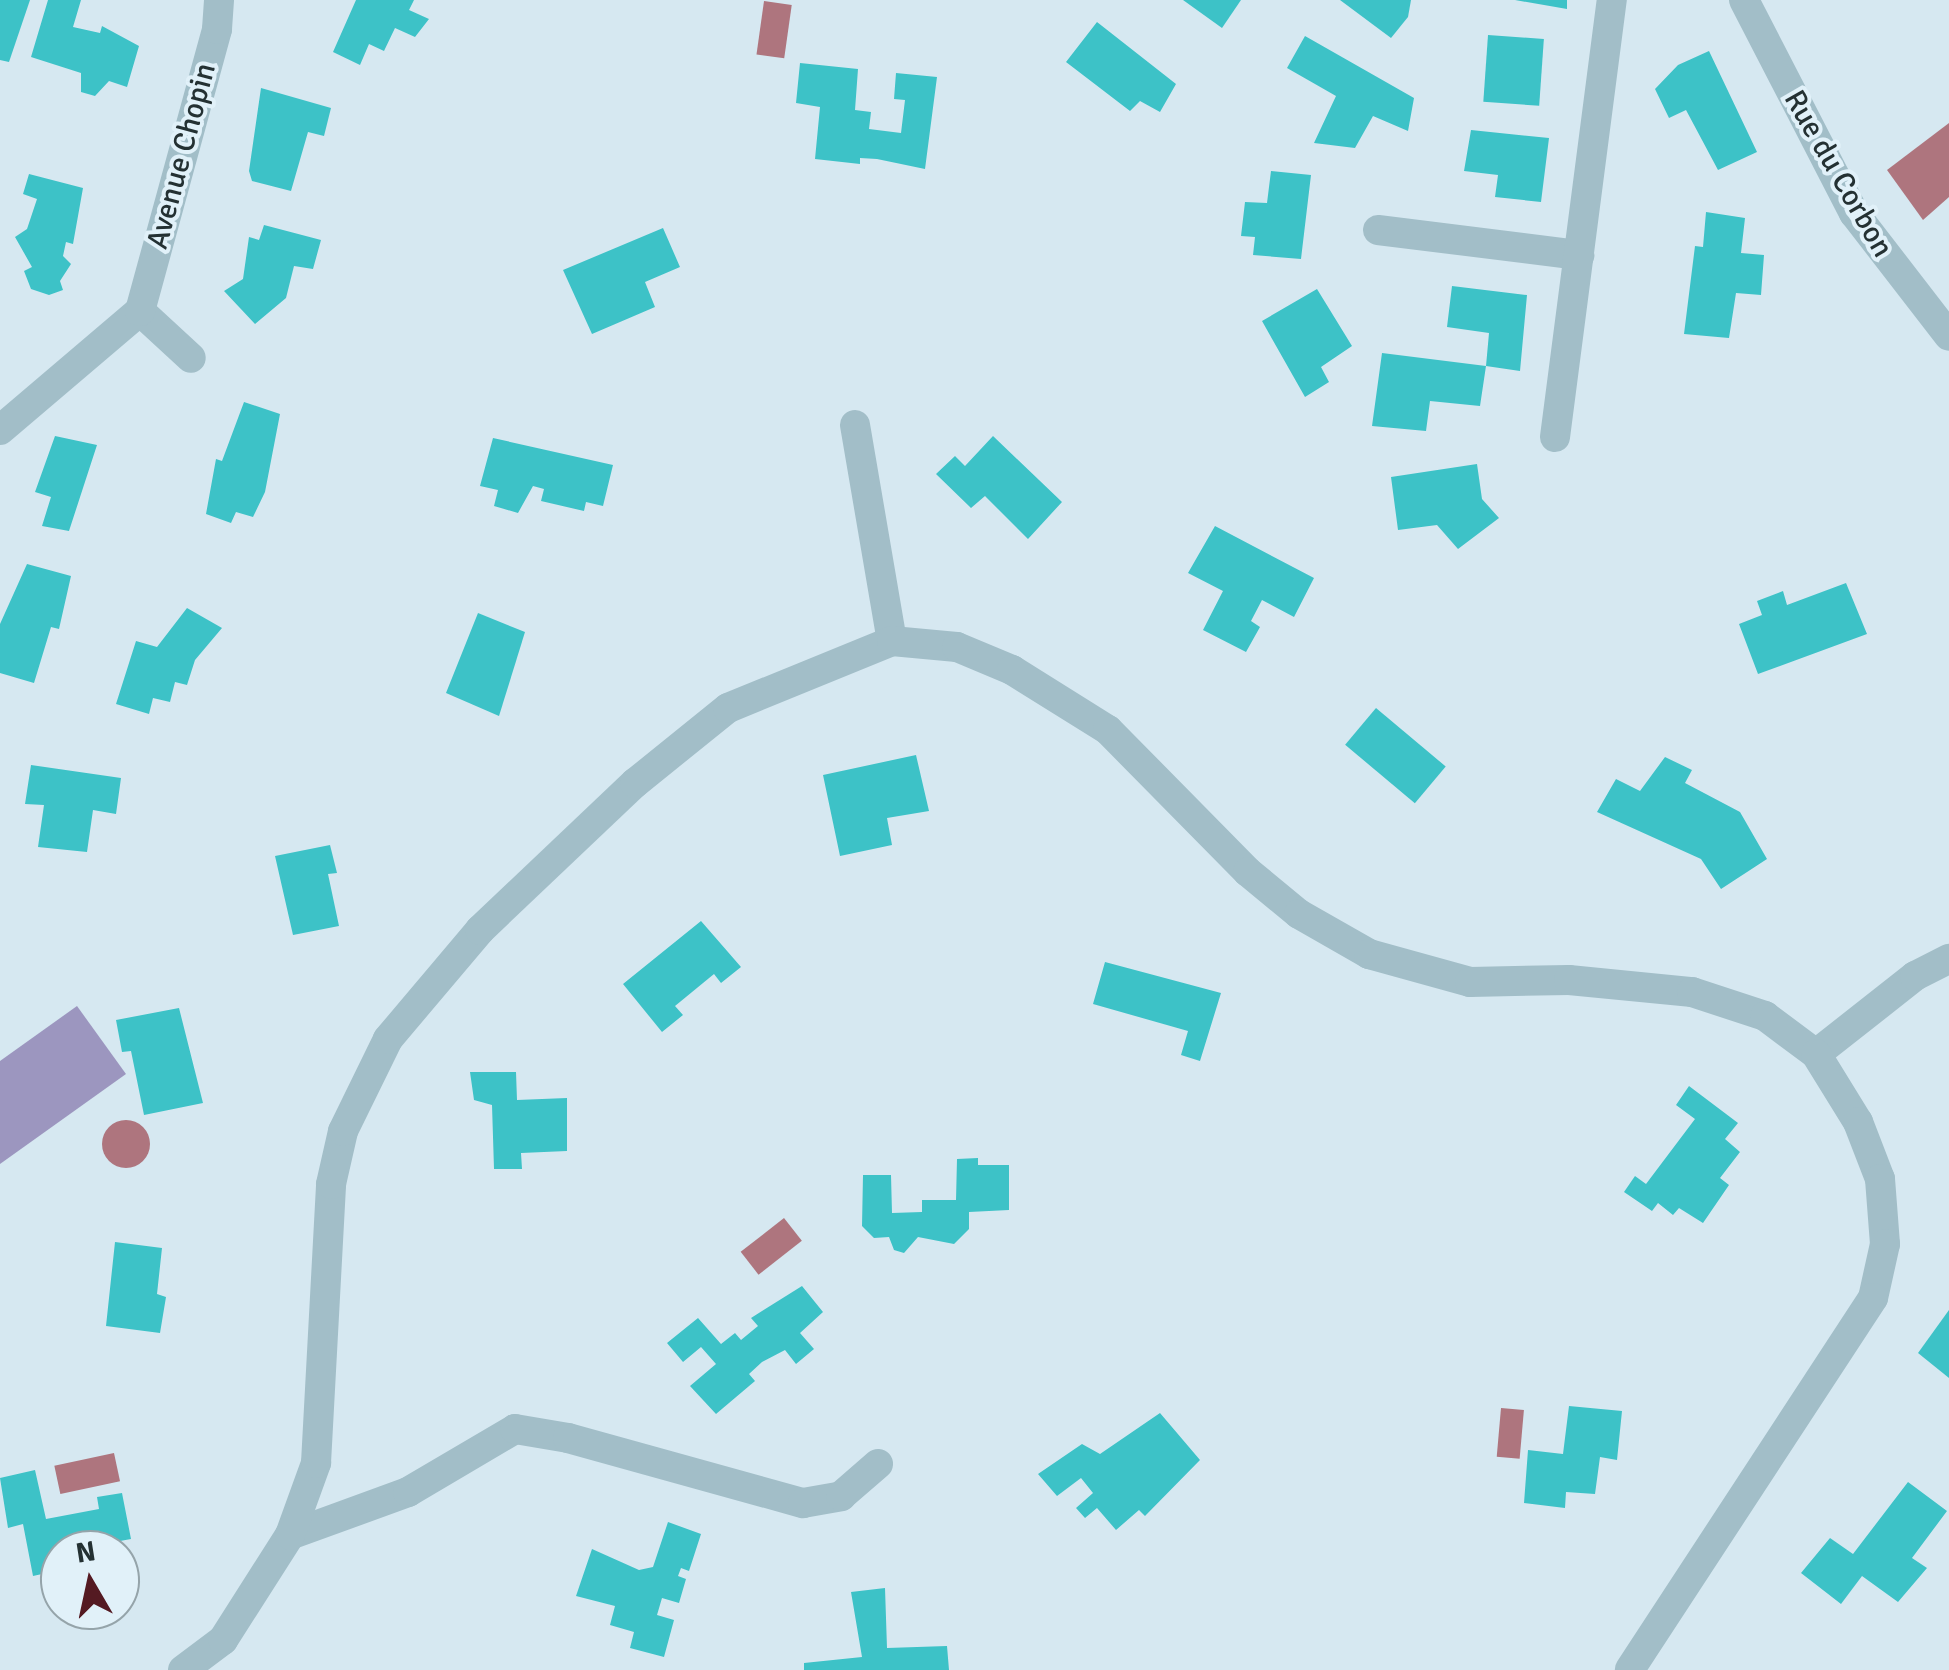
<!DOCTYPE html>
<html>
<head>
<meta charset="utf-8">
<style>
	body { margin:0 }
	#map { position:relative; width:1949px; height:1670px; overflow:hidden; background:#d6e8f1; font-family:Signika,sans-serif }
	div>[style] { position:absolute }
	.green>* { inset:0; background:#9c96bf }
	.water>* { inset:0; background:#ae757e; transform-origin:0 0 }
	.round { border-radius:50% }
	.building>* { inset:0; background:#3dc2c7; transform-origin:0 0 }
	.minor>* { height:30px; margin:-15px; padding:0 15px; transform-origin:15px; border-radius:15px; background:#a2bec8 }
	span { translate:-50% -50%; white-space:nowrap; text-align:center; line-height:1.15; -webkit-text-stroke:8px #e1f1f9; paint-order:stroke }
	.street-label { font-size:30px; color:#243133 }
	.north { position:absolute; left:40px; top:1530px; width:100px; height:100px; box-sizing:border-box; background:#e1f1f9; border:2px solid #95a4aa; border-radius:50%; rotate:351deg; font-size:28px; font-weight:700; line-height:40px; text-align:center; color:#243133 }
	.north::after { content:''; display:block; margin:auto; width:35px; height:45px; background:#541a22; clip-path:polygon(50% 0,100% 100%,50% 72%,0 100%) }
</style>
</head>
<body>
<div id="map">
	<div class="green">
		<div style="clip-path:polygon(77px 1006px,126px 1074px,0 1164px,0 1061px)"></div>
	</div>
	<div class="water">
		<div style="left:764px;top:1px;width:28px;height:54px;rotate:8deg"></div>
		<div style="clip-path:polygon(1949px 123px,1949px 197px,1923px 220px,1887px 170px)"></div>
		<div class="round" style="left:102px;top:1120px;width:48px;height:48px"></div>
		<div style="left:784px;top:1218px;width:29px;height:55px;rotate:52deg"></div>
		<div style="left:1501px;top:1408px;width:23px;height:49px;rotate:5deg"></div>
		<div style="left:114px;top:1453px;width:29px;height:61px;rotate:78deg"></div>
	</div>
	<div class="building">
		<div style="clip-path:polygon(0 0,30px 0,9px 62px,0 60px)"></div>
		<div style="clip-path:polygon(48px 0,81px 0,73px 27px,100px 33px,102px 26px,139px 46px,127px 87px,109px 81px,95px 96px,81px 92px,81px 73px,31px 57px)"></div>
		<div style="clip-path:polygon(356px 0,414px 0,409px 10px,429px 19px,415px 37px,395px 28px,384px 51px,369px 44px,360px 65px,333px 52px)"></div>
		<div style="clip-path:polygon(1183px 0,1241px 0,1222px 28px)"></div>
		<div style="clip-path:polygon(1340px 0,1411px 0,1408px 17px,1391px 38px)"></div>
		<div style="clip-path:polygon(1515px 0,1567px 0,1567px 9px)"></div>
		<div style="clip-path:polygon(1097px 22px,1176px 84px,1160px 112px,1140px 101px,1130px 111px,1066px 62px)"></div>
		<div style="left:1488px;top:35px;width:56px;height:67px;rotate:4deg"></div>
		<div style="clip-path:polygon(1305px 36px,1414px 98px,1408px 131px,1373px 116px,1355px 148px,1314px 143px,1336px 96px,1287px 68px)"></div>
		<div style="clip-path:polygon(1709px 51px,1757px 152px,1718px 170px,1686px 110px,1669px 118px,1655px 89px,1678px 65px)"></div>
		<div style="clip-path:polygon(800px 63px,858px 69px,855px 110px,871px 112px,869px 129px,901px 133px,905px 100px,894px 99px,896px 73px,937px 77px,925px 169px,877px 159px,860px 158px,860px 164px,815px 159px,820px 107px,796px 103px)"></div>
		<div style="clip-path:polygon(261px 88px,331px 108px,324px 136px,308px 132px,291px 191px,252px 181px,249px 171px)"></div>
		<div style="clip-path:polygon(1471px 130px,1549px 138px,1541px 202px,1495px 197px,1498px 175px,1464px 171px)"></div>
		<div style="clip-path:polygon(1271px 171px,1311px 175px,1301px 259px,1253px 255px,1255px 237px,1241px 236px,1245px 202px,1267px 203px)"></div>
		<div style="clip-path:polygon(29px 174px,83px 188px,73px 244px,66px 242px,63px 256px,71px 264px,60px 281px,63px 290px,49px 295px,31px 289px,24px 271px,32px 267px,15px 237px,27px 229px,37px 199px,23px 194px)"></div>
		<div style="clip-path:polygon(1706px 212px,1745px 218px,1741px 253px,1764px 255px,1761px 295px,1736px 293px,1729px 338px,1684px 334px,1695px 246px,1703px 247px)"></div>
		<div style="clip-path:polygon(264px 225px,321px 240px,313px 269px,294px 266px,286px 298px,255px 324px,224px 291px,243px 279px,249px 237px,259px 240px)"></div>
		<div style="clip-path:polygon(663px 228px,680px 267px,645px 282px,655px 307px,592px 334px,563px 270px)"></div>
		<div style="clip-path:polygon(1452px 286px,1527px 295px,1520px 371px,1486px 366px,1489px 333px,1447px 327px)"></div>
		<div style="clip-path:polygon(1317px 289px,1352px 346px,1321px 367px,1329px 382px,1305px 397px,1262px 321px)"></div>
		<div style="clip-path:polygon(1382px 353px,1486px 366px,1480px 406px,1430px 401px,1426px 431px,1372px 426px)"></div>
		<div style="clip-path:polygon(244px 402px,280px 414px,265px 492px,253px 517px,236px 512px,231px 523px,206px 514px,216px 459px,222px 461px)"></div>
		<div style="clip-path:polygon(55px 436px,97px 445px,69px 531px,42px 526px,51px 497px,35px 492px)"></div>
		<div style="clip-path:polygon(993px 436px,1062px 502px,1028px 539px,985px 496px,971px 508px,936px 474px,955px 456px,965px 466px)"></div>
		<div style="clip-path:polygon(493px 438px,613px 465px,603px 506px,586px 502px,584px 511px,541px 501px,544px 489px,533px 486px,518px 513px,494px 506px,498px 490px,480px 486px)"></div>
		<div style="clip-path:polygon(1477px 464px,1482px 499px,1499px 518px,1458px 549px,1437px 525px,1398px 530px,1391px 477px)"></div>
		<div style="clip-path:polygon(1215px 526px,1314px 578px,1294px 617px,1262px 600px,1251px 621px,1260px 627px,1246px 652px,1203px 630px,1223px 591px,1188px 573px)"></div>
		<div style="clip-path:polygon(27px 564px,71px 576px,59px 629px,51px 627px,34px 683px,0 673px,0 624px)"></div>
		<div style="clip-path:polygon(1846px 583px,1867px 634px,1758px 674px,1739px 624px,1762px 615px,1757px 601px,1783px 591px,1787px 605px)"></div>
		<div style="clip-path:polygon(187px 608px,222px 628px,195px 660px,187px 685px,175px 682px,170px 702px,153px 698px,149px 714px,116px 704px,136px 641px,157px 647px)"></div>
		<div style="clip-path:polygon(478px 613px,525px 632px,499px 716px,446px 693px)"></div>
		<div style="left:1376px;top:708px;width:91px;height:48px;rotate:40deg"></div>
		<div style="clip-path:polygon(916px 755px,929px 811px,887px 818px,892px 845px,840px 856px,823px 775px)"></div>
		<div style="clip-path:polygon(1665px 757px,1692px 770px,1685px 783px,1740px 812px,1767px 859px,1721px 889px,1701px 859px,1597px 812px,1616px 779px,1640px 791px)"></div>
		<div style="clip-path:polygon(31px 765px,121px 778px,116px 814px,93px 810px,87px 852px,38px 847px,44px 805px,25px 804px)"></div>
		<div style="clip-path:polygon(330px 845px,337px 873px,328px 874px,339px 926px,293px 935px,275px 856px)"></div>
		<div style="clip-path:polygon(701px 921px,741px 967px,721px 983px,714px 974px,675px 1006px,683px 1015px,662px 1032px,623px 984px)"></div>
		<div style="clip-path:polygon(1105px 962px,1221px 993px,1200px 1061px,1181px 1055px,1188px 1031px,1093px 1004px)"></div>
		<div style="clip-path:polygon(179px 1008px,203px 1103px,144px 1115px,131px 1051px,122px 1052px,116px 1020px)"></div>
		<div style="clip-path:polygon(470px 1072px,516px 1072px,517px 1100px,567px 1098px,567px 1151px,521px 1153px,522px 1169px,494px 1169px,492px 1105px,474px 1100px)"></div>
		<div style="clip-path:polygon(1689px 1086px,1738px 1123px,1725px 1139px,1740px 1152px,1720px 1178px,1729px 1185px,1703px 1223px,1679px 1208px,1673px 1215px,1658px 1203px,1652px 1211px,1624px 1192px,1635px 1176px,1646px 1184px,1695px 1119px,1676px 1105px)"></div>
		<div style="clip-path:polygon(978px 1158px,978px 1165px,1009px 1165px,1009px 1210px,969px 1212px,969px 1229px,954px 1244px,918px 1237px,904px 1253px,894px 1250px,889px 1237px,874px 1238px,862px 1226px,863px 1175px,891px 1175px,892px 1213px,922px 1212px,922px 1200px,956px 1200px,957px 1159px)"></div>
		<div style="clip-path:polygon(115px 1242px,162px 1248px,157px 1294px,166px 1297px,160px 1333px,106px 1326px)"></div>
		<div style="clip-path:polygon(802px 1286px,823px 1312px,800px 1333px,814px 1349px,796px 1364px,785px 1350px,762px 1362px,749px 1374px,755px 1381px,716px 1414px,690px 1386px,716px 1364px,701px 1347px,683px 1362px,667px 1343px,698px 1318px,721px 1344px,735px 1333px,741px 1340px,758px 1326px,751px 1318px)"></div>
		<div style="clip-path:polygon(1949px 1310px,1949px 1378px,1918px 1353px)"></div>
		<div style="clip-path:polygon(1569px 1406px,1622px 1411px,1617px 1460px,1600px 1457px,1595px 1494px,1566px 1492px,1565px 1508px,1524px 1503px,1528px 1450px,1563px 1454px)"></div>
		<div style="clip-path:polygon(1160px 1413px,1200px 1460px,1145px 1516px,1139px 1510px,1116px 1530px,1097px 1508px,1085px 1518px,1076px 1508px,1093px 1493px,1081px 1478px,1057px 1496px,1038px 1474px,1082px 1444px,1100px 1454px)"></div>
		<div style="clip-path:polygon(35px 1470px,46px 1519px,99px 1509px,97px 1497px,122px 1493px,131px 1539px,109px 1543px,110px 1550px,60px 1550px,60px 1570px,33px 1576px,23px 1524px,8px 1528px,0 1478px)"></div>
		<div style="clip-path:polygon(1908px 1482px,1947px 1511px,1912px 1558px,1927px 1568px,1898px 1602px,1862px 1576px,1841px 1604px,1801px 1573px,1830px 1538px,1853px 1554px)"></div>
		<div style="clip-path:polygon(668px 1522px,701px 1534px,689px 1571px,681px 1568px,678px 1576px,686px 1579px,679px 1603px,662px 1598px,657px 1615px,674px 1620px,664px 1657px,630px 1648px,634px 1632px,610px 1625px,615px 1606px,576px 1596px,592px 1549px,639px 1570px,653px 1567px)"></div>
		<div style="clip-path:polygon(885px 1588px,887px 1648px,947px 1646px,949px 1670px,804px 1670px,804px 1663px,862px 1657px,851px 1592px)"></div>
	</div>
	<div class="minor">
		<div style="left:1744px;top:0;width:240px;rotate:62.7deg"></div>
		<div style="left:1854px;top:213px;width:155px;rotate:52.3deg"></div>
		<div style="left:1378px;top:230px;width:203px;rotate:7.1deg"></div>
		<div style="left:140px;top:311px;width:69px;rotate:42.7deg"></div>
		<div style="left:855px;top:425px;width:219px;rotate:80.3deg"></div>
		<div style="left:0;top:430px;width:184px;rotate:-40.4deg"></div>
		<div style="left:140px;top:311px;width:292px;rotate:-74.7deg"></div>
		<div style="left:217px;top:29px;width:29px;rotate:-86deg"></div>
		<div style="left:1555px;top:437px;width:441px;rotate:-82.6deg"></div>
		<div style="left:1816px;top:1054px;width:126px;rotate:-38.2deg"></div>
		<div style="left:1915px;top:976px;width:38px;rotate:-27deg"></div>
		<div style="left:290px;top:1535px;width:126px;rotate:-20deg"></div>
		<div style="left:408px;top:1492px;width:124px;rotate:-30.5deg"></div>
		<div style="left:515px;top:1429px;width:54px;rotate:9.6deg"></div>
		<div style="left:568px;top:1438px;width:244px;rotate:15.5deg"></div>
		<div style="left:803px;top:1503px;width:39px;rotate:-10deg"></div>
		<div style="left:841px;top:1496px;width:49px;rotate:-40.9deg"></div>
		<div style="left:183px;top:1670px;width:50px;rotate:-36.9deg"></div>
		<div style="left:223px;top:1640px;width:125px;rotate:-57.5deg"></div>
		<div style="left:290px;top:1535px;width:77px;rotate:-70.1deg"></div>
		<div style="left:316px;top:1463px;width:279px;rotate:-86.9deg"></div>
		<div style="left:331px;top:1184px;width:54px;rotate:-77.2deg"></div>
		<div style="left:343px;top:1131px;width:102px;rotate:-63.9deg"></div>
		<div style="left:388px;top:1039px;width:143px;rotate:-49.8deg"></div>
		<div style="left:480px;top:930px;width:214px;rotate:-43.5deg"></div>
		<div style="left:635px;top:783px;width:119px;rotate:-38.9deg"></div>
		<div style="left:728px;top:708px;width:177px;rotate:-22.2deg"></div>
		<div style="left:892px;top:641px;width:65px;rotate:5.3deg"></div>
		<div style="left:957px;top:647px;width:60px;rotate:22.7deg"></div>
		<div style="left:1012px;top:670px;width:113px;rotate:32deg"></div>
		<div style="left:1108px;top:730px;width:199px;rotate:45.4deg"></div>
		<div style="left:1248px;top:872px;width:66px;rotate:39.5deg"></div>
		<div style="left:1299px;top:914px;width:81px;rotate:29.7deg"></div>
		<div style="left:1369px;top:954px;width:105px;rotate:15.5deg"></div>
		<div style="left:1470px;top:982px;width:99px;rotate:-1.2deg"></div>
		<div style="left:1569px;top:980px;width:124px;rotate:5.6deg"></div>
		<div style="left:1692px;top:992px;width:77px;rotate:18.2deg"></div>
		<div style="left:1765px;top:1016px;width:64px;rotate:36.7deg"></div>
		<div style="left:1816px;top:1054px;width:80px;rotate:58.3deg"></div>
		<div style="left:1858px;top:1122px;width:61px;rotate:68.9deg"></div>
		<div style="left:1880px;top:1179px;width:65px;rotate:85.6deg"></div>
		<div style="left:1885px;top:1244px;width:55px;rotate:102.5deg"></div>
		<div style="left:1873px;top:1298px;width:444px;rotate:123.2deg"></div>
	</div>
	<div class="street-label">
		<span style="left:182px;top:156px;rotate:-75deg">Avenue Chopin</span>
		<span style="left:1838px;top:174px;rotate:60deg">Rue du Corbon</span>
	</div>
	<div class="north">N</div>
</div>
</body>
</html>
